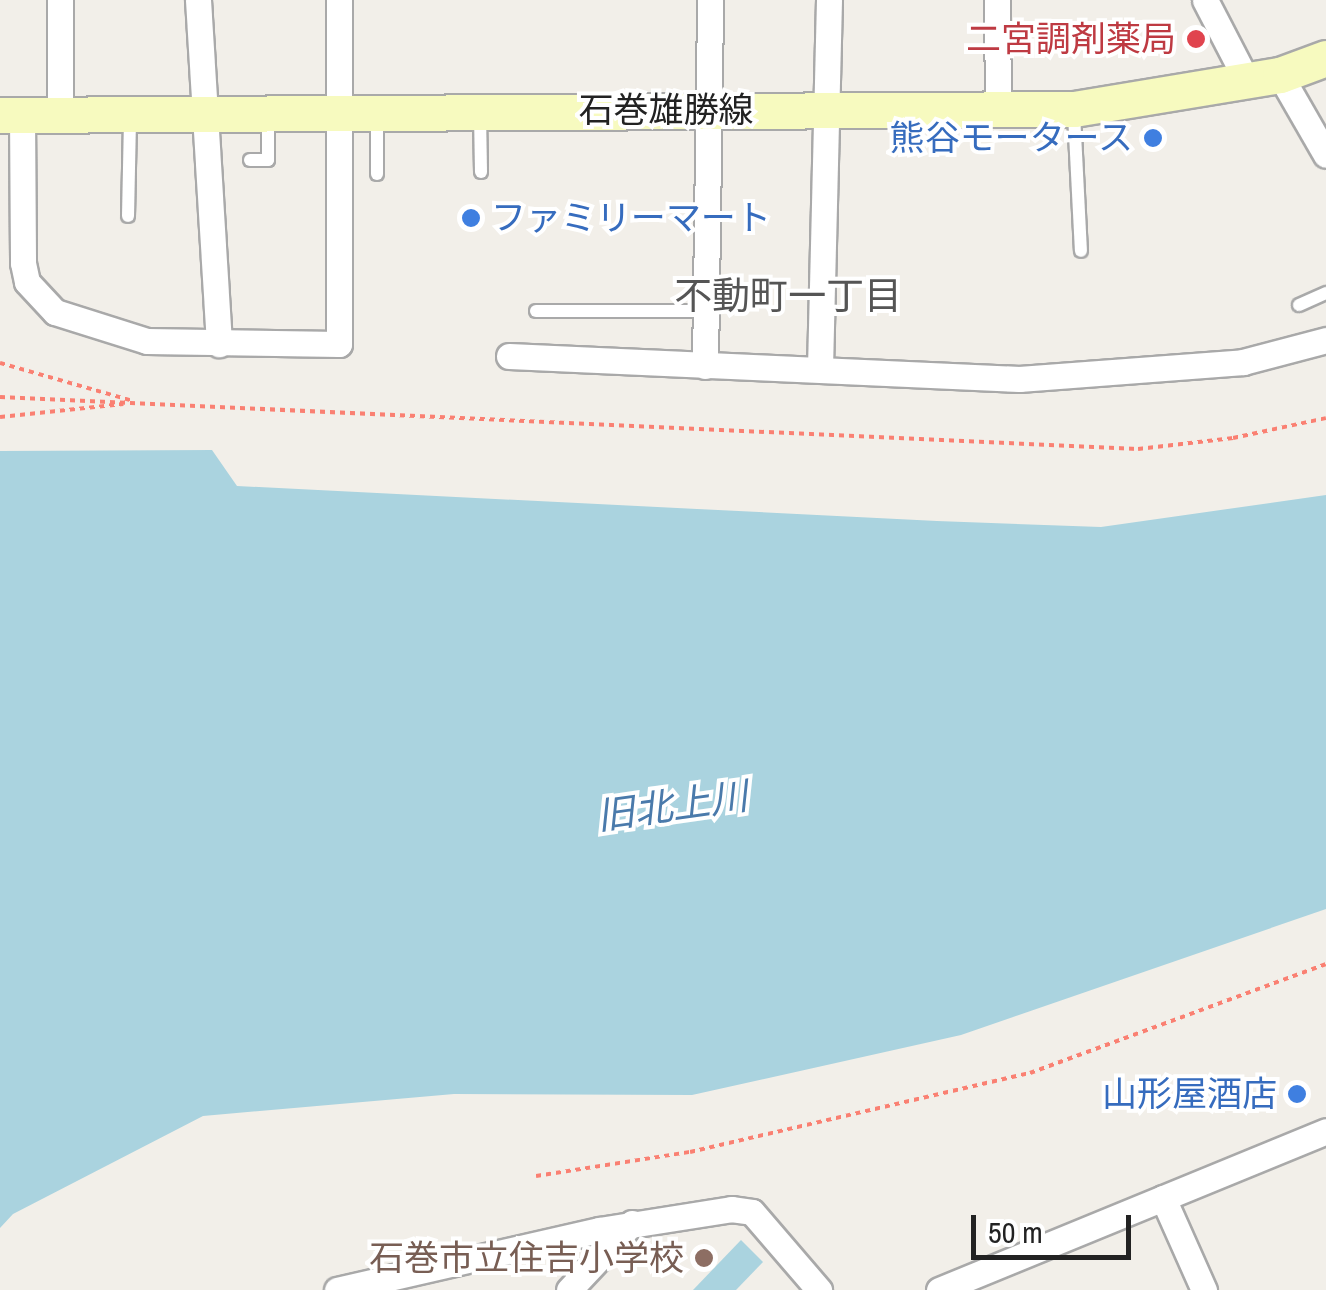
<!DOCTYPE html>
<html>
<head>
<meta charset="utf-8">
<style>
	body { margin:0 }
	#map { position:relative; width:1326px; height:1290px; overflow:hidden; background:#f2efe9; font-family:"Archivo Narrow","Noto Sans JP",sans-serif }
	div>[style] { position:absolute }
	.water>* { inset:0; background:#aad3df }
	.path>* { height:4px; margin-top:-2px; transform-origin:0; background:repeating-linear-gradient(90deg,#fa8072 0 5px,transparent 0 10px) }
	.roads { filter:drop-shadow(2px 0 #a9a9a9) drop-shadow(-2px 0 #a9a9a9) drop-shadow(0 2px #a9a9a9) drop-shadow(0 -2px #a9a9a9) }
	.lane>* { height:12px; margin:-6px; padding:0 6px; transform-origin:6px; border-radius:6px; background:#fff }
	.street>* { height:25px; margin:-12.5px; padding:0 12.5px; transform-origin:12.5px; border-radius:12.5px; background:#fff }
	.secondary>* { height:35px; margin:-17.5px; padding:0 17.5px; transform-origin:17.5px; border-radius:17.5px; background:#f7fabf }
	.dots>* { width:28px; height:28px; translate:-50% -50%; box-sizing:border-box; border:5px solid #fff; border-radius:50% }
	span { translate:-50% -50%; white-space:nowrap; text-align:center; line-height:1.15; -webkit-text-stroke:8px #fff; paint-order:stroke }
	.health-label { font-size:35px; color:#be3a42 }
	.right { translate:-100% -50%; text-align:right }
	.street-label { font-size:35px; color:#222 }
	.shop-label { font-size:35px; color:#366cbe }
	.left { translate:0 -50%; text-align:left }
	.education-label { font-size:35px; color:#785e54 }
	.neighbourhood-label { font-size:38px; color:#555 }
	.water-label { font-size:38px; color:#4a7aab; font-style:italic }
	.scale { position:absolute; left:971px; top:1215px; width:160px; height:45px; box-sizing:border-box; border:5px solid #222; border-top:0; padding-left:12px; font-size:30px; line-height:35px; white-space:nowrap; color:#222; -webkit-text-stroke:8px #fff; paint-order:stroke }
</style>
</head>
<body>
<div id="map">
	<div class="water">
		<div style="clip-path:polygon(212px 450px,237px 486px,937px 521px,1101px 527px,1326px 495px,1326px 909px,961px 1035px,692px 1095px,454px 1094px,203px 1116px,13px 1214px,0 1228px,0 451px)"></div>
		<div style="clip-path:polygon(741px 1240px,763px 1262px,736px 1290px,693px 1290px)"></div>
	</div>
	<div class="path">
		<div style="left:0;top:363px;width:138px;rotate:15.9deg"></div>
		<div style="left:0;top:397px;width:1139px;rotate:2.62deg"></div>
		<div style="left:1138px;top:449px;width:96px;rotate:-6.6deg"></div>
		<div style="left:1233px;top:438px;width:95px;rotate:-12.1deg"></div>
		<div style="left:0;top:417px;width:124px;rotate:-6deg"></div>
		<div style="left:536px;top:1176px;width:156px;rotate:-8.9deg"></div>
		<div style="left:690px;top:1152px;width:349px;rotate:-13.1deg"></div>
		<div style="left:1030px;top:1073px;width:315px;rotate:-20.2deg"></div>
	</div>
	<div class="roads">
		<div class="lane">
			<div style="left:480px;top:114px;width:58px;rotate:89deg"></div>
			<div style="left:1074px;top:114px;width:137px;rotate:87.1deg"></div>
			<div style="left:377px;top:116px;width:58px;rotate:90deg"></div>
			<div style="left:250px;top:160px;width:18px"></div>
			<div style="left:268px;top:160px;width:45px;rotate:-90deg"></div>
			<div style="left:128px;top:216px;width:97px;rotate:-88.8deg"></div>
			<div style="left:1299px;top:305px;width:30px;rotate:-24deg"></div>
			<div style="left:536px;top:311px;width:172px"></div>
		</div>
		<div class="street">
			<div style="left:60px;top:0;width:113px;rotate:90deg"></div>
			<div style="left:198px;top:0;width:345px;rotate:86.5deg"></div>
			<div style="left:997px;top:0;width:109px;rotate:89.5deg"></div>
			<div style="left:1205px;top:0;width:91px;rotate:62.6deg"></div>
			<div style="left:1280px;top:75px;width:92px;rotate:60.1deg"></div>
			<div style="left:22px;top:115px;width:148px;rotate:89.6deg"></div>
			<div style="left:23px;top:263px;width:19px;rotate:78deg"></div>
			<div style="left:27px;top:282px;width:41px;rotate:47deg"></div>
			<div style="left:55px;top:312px;width:96px;rotate:17.5deg"></div>
			<div style="left:147px;top:341px;width:192px;rotate:0.9deg"></div>
			<div style="left:339px;top:344px;width:344px;rotate:-90deg"></div>
			<div style="left:509px;top:356px;width:511px;rotate:2.58deg"></div>
			<div style="left:1019px;top:379px;width:225px;rotate:-4.3deg"></div>
			<div style="left:1243px;top:362px;width:86px;rotate:-14.8deg"></div>
			<div style="left:705px;top:366px;width:366px;rotate:-89.2deg"></div>
			<div style="left:820px;top:368px;width:368px;rotate:-88.6deg"></div>
			<div style="left:1163px;top:1198px;width:101px;rotate:66deg"></div>
			<div style="left:337px;top:1290px;width:269px;rotate:-12.9deg"></div>
			<div style="left:599px;top:1230px;width:134px;rotate:-9deg"></div>
			<div style="left:731px;top:1209px;width:21px;rotate:8deg"></div>
			<div style="left:752px;top:1212px;width:103px;rotate:49.3deg"></div>
			<div style="left:569px;top:1290px;width:92px;rotate:-46.8deg"></div>
			<div style="left:939px;top:1290px;width:418px;rotate:-22.3deg"></div>
		</div>
		<div class="secondary">
			<div style="left:0;top:115px;width:1074px;rotate:-0.32deg"></div>
			<div style="left:1074px;top:109px;width:209px;rotate:-9.4deg"></div>
			<div style="left:1280px;top:75px;width:49px;rotate:-20.3deg"></div>
		</div>
	</div>
	<div class="dots">
		<div style="left:1196px;top:39px;background:#e0444e"></div>
		<div style="left:1153px;top:138px;background:#3f7fe0"></div>
		<div style="left:471px;top:218px;background:#3f7fe0"></div>
		<div style="left:1297px;top:1094px;background:#3f7fe0"></div>
		<div style="left:704px;top:1258px;background:#8d6e63"></div>
	</div>
	<div class="health-label">
		<span class="right" style="left:1176px;top:39px">二宮調剤薬局</span>
	</div>
	<div class="street-label">
		<span style="left:666px;top:110px">石巻雄勝線</span>
	</div>
	<div class="shop-label">
		<span class="right" style="left:1133px;top:138px">熊谷モータース</span>
		<span class="left" style="left:491px;top:218px">ファミリーマート</span>
		<span class="right" style="left:1277px;top:1094px">山形屋酒店</span>
	</div>
	<div class="education-label">
		<span class="right" style="left:684px;top:1258px">石巻市立住吉小学校</span>
	</div>
	<div class="neighbourhood-label">
		<span style="left:788px;top:296px">不動町一丁目</span>
	</div>
	<div class="water-label">
		<span style="left:672px;top:806px;rotate:-8deg">旧北上川</span>
	</div>
	<div class="scale">50 m</div>
</div>
</body>
</html>
